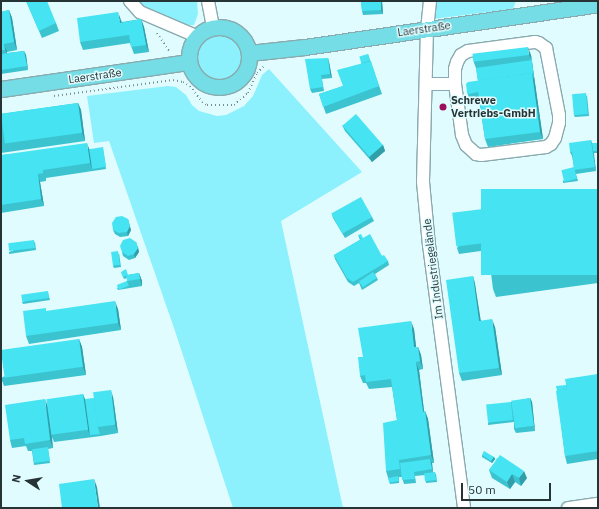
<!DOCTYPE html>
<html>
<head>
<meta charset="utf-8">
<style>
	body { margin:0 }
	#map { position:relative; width:599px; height:509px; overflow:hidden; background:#e0fcff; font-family:"IBM Plex Sans",sans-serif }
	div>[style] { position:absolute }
	.green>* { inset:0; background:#8cf1fc }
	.round { border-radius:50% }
	.path>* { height:2px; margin-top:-1px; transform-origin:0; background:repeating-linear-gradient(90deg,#7b8f91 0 1px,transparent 0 4px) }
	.roads { filter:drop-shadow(1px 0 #89aaae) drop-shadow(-1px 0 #89aaae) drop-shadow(0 1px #89aaae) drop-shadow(0 -1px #89aaae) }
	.minor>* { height:12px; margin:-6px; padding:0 6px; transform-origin:6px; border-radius:6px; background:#fff }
	.major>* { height:15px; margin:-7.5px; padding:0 7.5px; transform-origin:7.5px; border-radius:7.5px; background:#74dde5 }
	.major>.ring { margin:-7.5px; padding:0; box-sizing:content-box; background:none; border:15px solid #74dde5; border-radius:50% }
	.wall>* { inset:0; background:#3cc3d0; transform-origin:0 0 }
	.shaded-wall>* { inset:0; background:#319fa9 }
	.building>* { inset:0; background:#46e3f2; transform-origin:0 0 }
	.dots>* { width:11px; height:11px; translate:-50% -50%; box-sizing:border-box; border:2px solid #e0fcff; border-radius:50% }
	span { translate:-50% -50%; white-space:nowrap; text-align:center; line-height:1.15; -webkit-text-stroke:3px #e0fcff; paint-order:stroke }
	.street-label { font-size:11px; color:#273436 }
	.poi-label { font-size:11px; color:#273436; font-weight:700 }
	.left { translate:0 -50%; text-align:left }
	.frame { position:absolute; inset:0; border:2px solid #273436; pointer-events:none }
	.north { position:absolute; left:8px; top:461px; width:40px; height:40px; -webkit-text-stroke:3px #e0fcff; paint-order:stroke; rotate:282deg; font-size:11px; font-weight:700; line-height:16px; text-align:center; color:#273436 }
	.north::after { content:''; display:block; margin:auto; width:14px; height:18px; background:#273436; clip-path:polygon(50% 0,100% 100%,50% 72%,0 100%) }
	.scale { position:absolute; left:461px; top:483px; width:90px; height:18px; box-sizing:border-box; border:2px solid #273436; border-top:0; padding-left:5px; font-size:12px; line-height:14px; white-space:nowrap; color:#273436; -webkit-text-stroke:3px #e0fcff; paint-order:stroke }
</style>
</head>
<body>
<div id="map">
	<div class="green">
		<div style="clip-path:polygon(138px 1px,197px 1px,198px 14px,194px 25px,185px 25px,142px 6px)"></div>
		<div style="clip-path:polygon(434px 1px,516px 1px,513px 9px,433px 19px)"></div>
		<div class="round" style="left:195px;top:33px;width:50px;height:50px"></div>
		<div style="clip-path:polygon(269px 69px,362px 172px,281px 221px,343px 508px,233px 508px,175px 331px,109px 141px,94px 143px,87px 96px,168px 86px,176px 87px,186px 95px,192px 105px,199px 111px,217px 116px,226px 115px,244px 106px,253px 96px,262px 75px)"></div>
	</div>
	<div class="path">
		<div style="left:157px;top:33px;width:22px;rotate:56deg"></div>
		<div style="left:54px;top:96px;width:120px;rotate:-7.7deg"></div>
		<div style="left:173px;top:80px;width:10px;rotate:11deg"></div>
		<div style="left:183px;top:82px;width:8px;rotate:30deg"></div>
		<div style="left:190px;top:86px;width:20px;rotate:53deg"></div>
		<div style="left:202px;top:102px;width:6px;rotate:31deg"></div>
		<div style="left:207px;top:105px;width:27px"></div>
		<div style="left:234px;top:105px;width:18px;rotate:-41deg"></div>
		<div style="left:248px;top:93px;width:22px;rotate:-66deg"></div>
		<div style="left:257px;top:73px;width:11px;rotate:-45deg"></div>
	</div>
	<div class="roads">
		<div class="minor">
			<div style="left:130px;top:1px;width:15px;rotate:48deg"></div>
			<div style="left:140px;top:12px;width:61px;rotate:23.2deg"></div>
			<div style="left:208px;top:1px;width:26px;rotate:79deg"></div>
			<div style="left:430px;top:1px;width:28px;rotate:96deg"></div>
			<div style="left:427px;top:29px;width:153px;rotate:91.5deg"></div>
			<div style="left:423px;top:182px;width:63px;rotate:84.6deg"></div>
			<div style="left:429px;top:245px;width:265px;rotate:82.4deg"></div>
			<div style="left:426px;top:84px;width:29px"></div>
			<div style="left:455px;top:84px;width:15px;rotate:-90deg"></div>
			<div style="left:455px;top:69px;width:7px;rotate:-74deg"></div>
			<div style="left:457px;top:62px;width:8px;rotate:-60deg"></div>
			<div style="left:461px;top:55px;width:8px;rotate:-30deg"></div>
			<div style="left:468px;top:51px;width:68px;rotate:-7.7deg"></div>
			<div style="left:535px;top:42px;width:4px;rotate:14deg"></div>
			<div style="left:539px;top:43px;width:9px;rotate:36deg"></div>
			<div style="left:546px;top:48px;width:68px;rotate:79deg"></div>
			<div style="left:559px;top:115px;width:8px;rotate:90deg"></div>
			<div style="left:559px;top:123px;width:16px;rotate:105deg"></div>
			<div style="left:555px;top:138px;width:7px;rotate:124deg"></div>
			<div style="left:551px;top:144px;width:6px;rotate:149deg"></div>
			<div style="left:546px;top:147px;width:65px;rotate:173deg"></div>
			<div style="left:481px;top:155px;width:5px;rotate:-169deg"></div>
			<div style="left:476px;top:154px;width:13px;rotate:-138deg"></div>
			<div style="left:466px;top:145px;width:11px;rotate:-112deg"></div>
			<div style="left:462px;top:135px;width:51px;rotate:-97.8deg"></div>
			<div style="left:568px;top:508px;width:30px;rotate:-8deg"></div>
		</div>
		<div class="major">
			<div class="ring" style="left:189px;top:27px;width:45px;height:45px"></div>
			<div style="left:249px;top:53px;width:56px;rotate:-6.1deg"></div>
			<div style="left:305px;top:47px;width:296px;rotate:-8.3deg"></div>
			<div style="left:1px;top:89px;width:190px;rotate:-8.2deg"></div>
		</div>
	</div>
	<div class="wall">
		<div style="clip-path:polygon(26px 1px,56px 23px,59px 31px,42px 38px)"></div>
		<div style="left:349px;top:1px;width:9px;height:1px"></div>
		<div style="clip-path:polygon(361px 1px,382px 1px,383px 14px,363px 15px,362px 11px)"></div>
		<div style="clip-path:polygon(9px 10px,12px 18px,17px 50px,7px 52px,7px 53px,24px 51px,26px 55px,28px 70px,1px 74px,1px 12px)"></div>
		<div style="clip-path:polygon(141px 19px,144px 27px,149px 52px,134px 54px,130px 43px,83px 50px,80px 42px,121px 20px,122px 22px)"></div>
		<div style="clip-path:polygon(368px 54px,382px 94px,326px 114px,319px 94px,343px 86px,361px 64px)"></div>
		<div style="clip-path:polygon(473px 55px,531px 55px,543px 139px,488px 147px,485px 139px,479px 100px,472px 101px,470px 100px,467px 92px,478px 81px,476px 68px,474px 63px)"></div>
		<div style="clip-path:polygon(328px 58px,329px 62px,332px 78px,322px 79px,324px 91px,312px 93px,310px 89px)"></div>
		<div style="clip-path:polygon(587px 95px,589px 116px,575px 117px,574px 115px)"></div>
		<div style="clip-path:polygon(78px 103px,81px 110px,85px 141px,1px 153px,1px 114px)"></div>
		<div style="clip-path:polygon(342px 125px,383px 145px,385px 151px,372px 162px,345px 131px)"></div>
		<div style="clip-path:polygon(591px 140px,592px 143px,598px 143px,598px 153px,594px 153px,596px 171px,576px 174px,578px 181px,563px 183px,563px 181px,574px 167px,572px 156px,570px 152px)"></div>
		<div style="clip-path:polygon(89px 149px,103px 149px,106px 169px,46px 178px,46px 181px,40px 182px,44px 206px,1px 213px,1px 155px)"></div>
		<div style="clip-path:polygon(598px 189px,598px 283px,496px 297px,493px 289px,488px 250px,459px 254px,457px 248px,483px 209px)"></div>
		<div style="clip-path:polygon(332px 214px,372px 217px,374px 221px,345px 238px,333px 218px)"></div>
		<div style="clip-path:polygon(113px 230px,131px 230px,128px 236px,120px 237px,115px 234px)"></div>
		<div style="clip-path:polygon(358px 235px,363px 238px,382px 256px,388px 261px,389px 265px,375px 274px,378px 280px,362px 290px,359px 283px,354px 286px,348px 282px,335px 259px,334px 255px,360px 240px)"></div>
		<div style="clip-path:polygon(35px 242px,36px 250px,9px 254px,9px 252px)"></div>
		<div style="clip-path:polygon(138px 246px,139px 252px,135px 258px,129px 260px,123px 256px,122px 252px)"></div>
		<div style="clip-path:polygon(119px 253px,121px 267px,114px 268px,113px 266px)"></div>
		<div style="clip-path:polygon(121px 272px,128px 275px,139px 273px,142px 281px,142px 286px,118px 290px,117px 288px,127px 281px,127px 278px,124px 279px)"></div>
		<div style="clip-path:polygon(473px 276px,475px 284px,480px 320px,495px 327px,502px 375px,462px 381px,459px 373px)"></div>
		<div style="clip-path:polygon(48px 293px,50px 300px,23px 304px,22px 302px)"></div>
		<div style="clip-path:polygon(118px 309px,121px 330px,29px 344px,26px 336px,47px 311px)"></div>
		<div style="clip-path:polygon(414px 329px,416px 347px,418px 347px,421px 355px,423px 369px,419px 370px,424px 411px,425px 411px,428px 419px,434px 463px,432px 463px,433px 472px,436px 474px,437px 482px,426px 483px,425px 475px,415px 476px,416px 483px,404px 484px,402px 477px,399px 477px,399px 483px,390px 484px,386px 471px,397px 420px,392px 387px,369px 389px,366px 383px,363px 383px,360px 376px,363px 357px)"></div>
		<div style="clip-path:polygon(79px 339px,82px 347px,86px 375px,4px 386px,1px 378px)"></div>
		<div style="clip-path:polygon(598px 374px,598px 459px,567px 464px,565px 456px,557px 391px,566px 385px)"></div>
		<div style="clip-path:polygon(83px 394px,85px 400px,113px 397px,118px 433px,101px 436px,54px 442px,52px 437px,53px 448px,48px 449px,50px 463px,34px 465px,32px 451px,28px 451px,26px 446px,12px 448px,10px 440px,47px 406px)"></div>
		<div style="clip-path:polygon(530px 398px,532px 402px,535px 431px,516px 433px,514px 429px,514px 422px,488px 425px,488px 423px,511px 402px)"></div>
		<div style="clip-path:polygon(482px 455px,494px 457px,495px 459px,492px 463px,482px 457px)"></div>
		<div style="clip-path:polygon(493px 464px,527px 478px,521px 486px,515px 482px,510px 489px,492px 478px,489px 470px,493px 465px)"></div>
	</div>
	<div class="shaded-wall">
		<div style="clip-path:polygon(381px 1px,382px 1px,383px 14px,381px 10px)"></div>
		<div style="clip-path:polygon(9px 10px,12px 18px,17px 50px,14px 42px)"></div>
		<div style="clip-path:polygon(118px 12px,121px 20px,123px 30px,120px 23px)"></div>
		<div style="clip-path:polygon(141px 19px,144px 27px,149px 52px,146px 45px)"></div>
		<div style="clip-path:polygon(4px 44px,7px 52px,8px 57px,5px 50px)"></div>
		<div style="clip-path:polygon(528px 47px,531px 55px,543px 139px,540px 132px,532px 73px,532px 60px,529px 55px)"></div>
		<div style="clip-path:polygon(24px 51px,26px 55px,28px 70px,27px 66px)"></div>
		<div style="clip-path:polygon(328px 58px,329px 62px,332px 78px,330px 74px)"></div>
		<div style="clip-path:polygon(78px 103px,81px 110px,85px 141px,82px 133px)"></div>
		<div style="clip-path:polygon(591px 140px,592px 144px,596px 171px,595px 167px)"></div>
		<div style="clip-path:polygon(87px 143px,90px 151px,92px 169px,90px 163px)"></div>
		<div style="clip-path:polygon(383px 145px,385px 151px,372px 162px,369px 157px)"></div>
		<div style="clip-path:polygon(38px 174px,40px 182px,44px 206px,41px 199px)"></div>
		<div style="clip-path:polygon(128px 219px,131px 230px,128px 236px,127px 232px)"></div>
		<div style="clip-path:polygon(136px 242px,139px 252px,135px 258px,134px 254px)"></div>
		<div style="clip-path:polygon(139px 273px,142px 281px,142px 286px,140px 279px)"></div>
		<div style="clip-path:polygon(473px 276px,475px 284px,482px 328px,479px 321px)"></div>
		<div style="clip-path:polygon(115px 301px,118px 309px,121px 330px,118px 323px)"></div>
		<div style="clip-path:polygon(492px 319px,495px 327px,502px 375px,499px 368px)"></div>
		<div style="clip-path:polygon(411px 321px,414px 329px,417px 355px,414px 347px)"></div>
		<div style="clip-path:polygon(79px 339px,82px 347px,86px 375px,83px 367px)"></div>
		<div style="clip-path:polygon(418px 347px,421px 355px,423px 369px,420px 361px)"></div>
		<div style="clip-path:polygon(416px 362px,419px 370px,425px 419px,423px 412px)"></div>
		<div style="clip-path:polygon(111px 390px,113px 397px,118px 433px,115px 425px)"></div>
		<div style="clip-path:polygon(83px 394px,86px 402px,90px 435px,88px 430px)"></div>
		<div style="clip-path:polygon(530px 398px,532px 402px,535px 431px,534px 426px)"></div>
		<div style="clip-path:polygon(45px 399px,48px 407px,53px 448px,50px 440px)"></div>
		<div style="clip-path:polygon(425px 411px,428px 419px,434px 463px,431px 455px)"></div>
		<div style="clip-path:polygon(494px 457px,495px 459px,492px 463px,491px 461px)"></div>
		<div style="clip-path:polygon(430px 459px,432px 463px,433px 473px,432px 469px)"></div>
		<div style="clip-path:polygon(524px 471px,527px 478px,521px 486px,519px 478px)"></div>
		<div style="clip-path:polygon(512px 474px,515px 482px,510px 489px,507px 482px)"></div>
		<div style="clip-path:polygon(94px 479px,97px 487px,100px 508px,98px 508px)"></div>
	</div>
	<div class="building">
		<div style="clip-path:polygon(26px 1px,47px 1px,56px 23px,39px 31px)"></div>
		<div style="clip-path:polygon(361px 1px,381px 1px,381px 10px,362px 11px)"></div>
		<div style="clip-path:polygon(9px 10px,14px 42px,4px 44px,5px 50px,1px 50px,1px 12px)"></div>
		<div style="clip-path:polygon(118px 12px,120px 23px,141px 19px,146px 45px,131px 47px,129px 35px,80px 42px,77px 18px)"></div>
		<div style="left:528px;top:47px;width:8px;height:56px;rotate:83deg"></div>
		<div style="clip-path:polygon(24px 51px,27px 66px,1px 70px,1px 54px)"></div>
		<div style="left:368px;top:54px;width:7px;height:9px;rotate:74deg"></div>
		<div style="clip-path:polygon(328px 58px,330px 74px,321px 75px,323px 87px,310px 89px,305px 59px)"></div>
		<div style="clip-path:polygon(532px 60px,534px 79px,532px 73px,478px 81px,476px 68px)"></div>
		<div style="clip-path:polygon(371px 61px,379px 86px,323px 107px,319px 94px,343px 86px,337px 70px)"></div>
		<div style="clip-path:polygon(532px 73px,540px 132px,485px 139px,478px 92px,469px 94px,467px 92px,466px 84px,468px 82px)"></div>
		<div style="left:586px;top:93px;width:21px;height:14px;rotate:85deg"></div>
		<div style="left:78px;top:103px;width:30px;height:78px;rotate:82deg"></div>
		<div style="left:356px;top:114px;width:41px;height:18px;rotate:49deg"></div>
		<div style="clip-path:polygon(591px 140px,595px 167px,574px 170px,572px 151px,570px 152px,569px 143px)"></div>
		<div style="clip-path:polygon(87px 143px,90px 163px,43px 170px,43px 173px,38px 174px,41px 199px,1px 205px,1px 155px)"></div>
		<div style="clip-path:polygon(592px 143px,598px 143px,598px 151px,593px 151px)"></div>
		<div style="left:103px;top:147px;width:20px;height:14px;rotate:81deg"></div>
		<div style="left:574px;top:167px;width:12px;height:13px;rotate:76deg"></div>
		<div style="left:598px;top:189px;width:86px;height:117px;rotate:90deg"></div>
		<div style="left:361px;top:197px;width:23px;height:34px;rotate:61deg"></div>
		<div style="left:483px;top:209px;width:34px;height:31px;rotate:83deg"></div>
		<div style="clip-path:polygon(122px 216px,128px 219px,130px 226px,127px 232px,119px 233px,113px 230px,112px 223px,116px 217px)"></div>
		<div style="clip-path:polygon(361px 234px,363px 238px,370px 234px,382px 256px,384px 255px,388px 261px,353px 282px,347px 278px,334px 255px,361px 239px,358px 235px)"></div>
		<div style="clip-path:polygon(130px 238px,136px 242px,138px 248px,134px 254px,128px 256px,122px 252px,120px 246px,123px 240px)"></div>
		<div style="left:34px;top:240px;width:8px;height:26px;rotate:83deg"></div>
		<div style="left:118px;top:251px;width:14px;height:7px;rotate:82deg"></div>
		<div style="clip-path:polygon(126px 269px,128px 275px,123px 277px,121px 272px)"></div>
		<div style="left:373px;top:272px;width:7px;height:17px;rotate:56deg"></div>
		<div style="left:139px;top:273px;width:6px;height:13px;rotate:81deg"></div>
		<div style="clip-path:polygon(473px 276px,479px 321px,492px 319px,499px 368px,459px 373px,446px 280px)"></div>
		<div style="left:127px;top:281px;width:5px;height:11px;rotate:68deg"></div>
		<div style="left:48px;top:291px;width:7px;height:27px;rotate:82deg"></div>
		<div style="clip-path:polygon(115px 301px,118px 323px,26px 336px,23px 311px,46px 308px,46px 311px)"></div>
		<div style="clip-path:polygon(411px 321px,414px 347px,418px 347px,420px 361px,416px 362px,423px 412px,425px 411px,431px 455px,399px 460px,400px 469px,386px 471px,383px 423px,397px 420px,391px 379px,366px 382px,365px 375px,360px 376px,358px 357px,363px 357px,358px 328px)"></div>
		<div style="left:79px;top:339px;width:28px;height:79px;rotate:82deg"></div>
		<div style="clip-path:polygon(598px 374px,598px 451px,565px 456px,556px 391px,567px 389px,565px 379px)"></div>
		<div style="clip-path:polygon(566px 385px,567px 389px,557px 391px,556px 386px)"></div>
		<div style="left:111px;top:390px;width:35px;height:18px;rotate:83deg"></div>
		<div style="left:83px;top:394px;width:36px;height:37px;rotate:82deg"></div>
		<div style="clip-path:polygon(94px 398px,98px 428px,100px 434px,90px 435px,85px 399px)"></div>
		<div style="left:530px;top:398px;width:28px;height:19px;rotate:82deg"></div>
		<div style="clip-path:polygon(45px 399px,50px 440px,25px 444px,24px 438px,10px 440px,5px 405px)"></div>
		<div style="left:511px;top:402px;width:18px;height:25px;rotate:84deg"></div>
		<div style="left:48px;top:447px;width:14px;height:16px;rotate:82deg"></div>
		<div style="clip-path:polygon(484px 451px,494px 457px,491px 461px,482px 455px)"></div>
		<div style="clip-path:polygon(500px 455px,524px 471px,519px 478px,512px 474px,507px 482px,489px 470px)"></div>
		<div style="clip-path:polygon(497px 458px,498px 458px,493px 464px)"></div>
		<div style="clip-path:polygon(430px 459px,432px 469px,414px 472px,415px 479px,402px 480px,400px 463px)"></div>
		<div style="left:435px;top:472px;width:8px;height:11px;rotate:83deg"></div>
		<div style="left:398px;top:476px;width:5px;height:10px;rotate:79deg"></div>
		<div style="clip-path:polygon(94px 479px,98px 508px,62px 508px,59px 484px)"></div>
	</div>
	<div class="dots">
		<div style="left:443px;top:107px;background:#9b0e5d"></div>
	</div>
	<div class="street-label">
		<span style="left:424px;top:29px;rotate:-8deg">Laerstraße</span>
		<span style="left:95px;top:76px;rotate:-8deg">Laerstraße</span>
		<span style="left:433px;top:269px;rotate:-97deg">Im Industriegelände</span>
	</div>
	<div class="poi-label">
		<span class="left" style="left:451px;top:107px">Schrewe<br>Vertriebs-GmbH</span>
	</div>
	<div class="frame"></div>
	<div class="north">N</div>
	<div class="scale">50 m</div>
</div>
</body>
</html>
